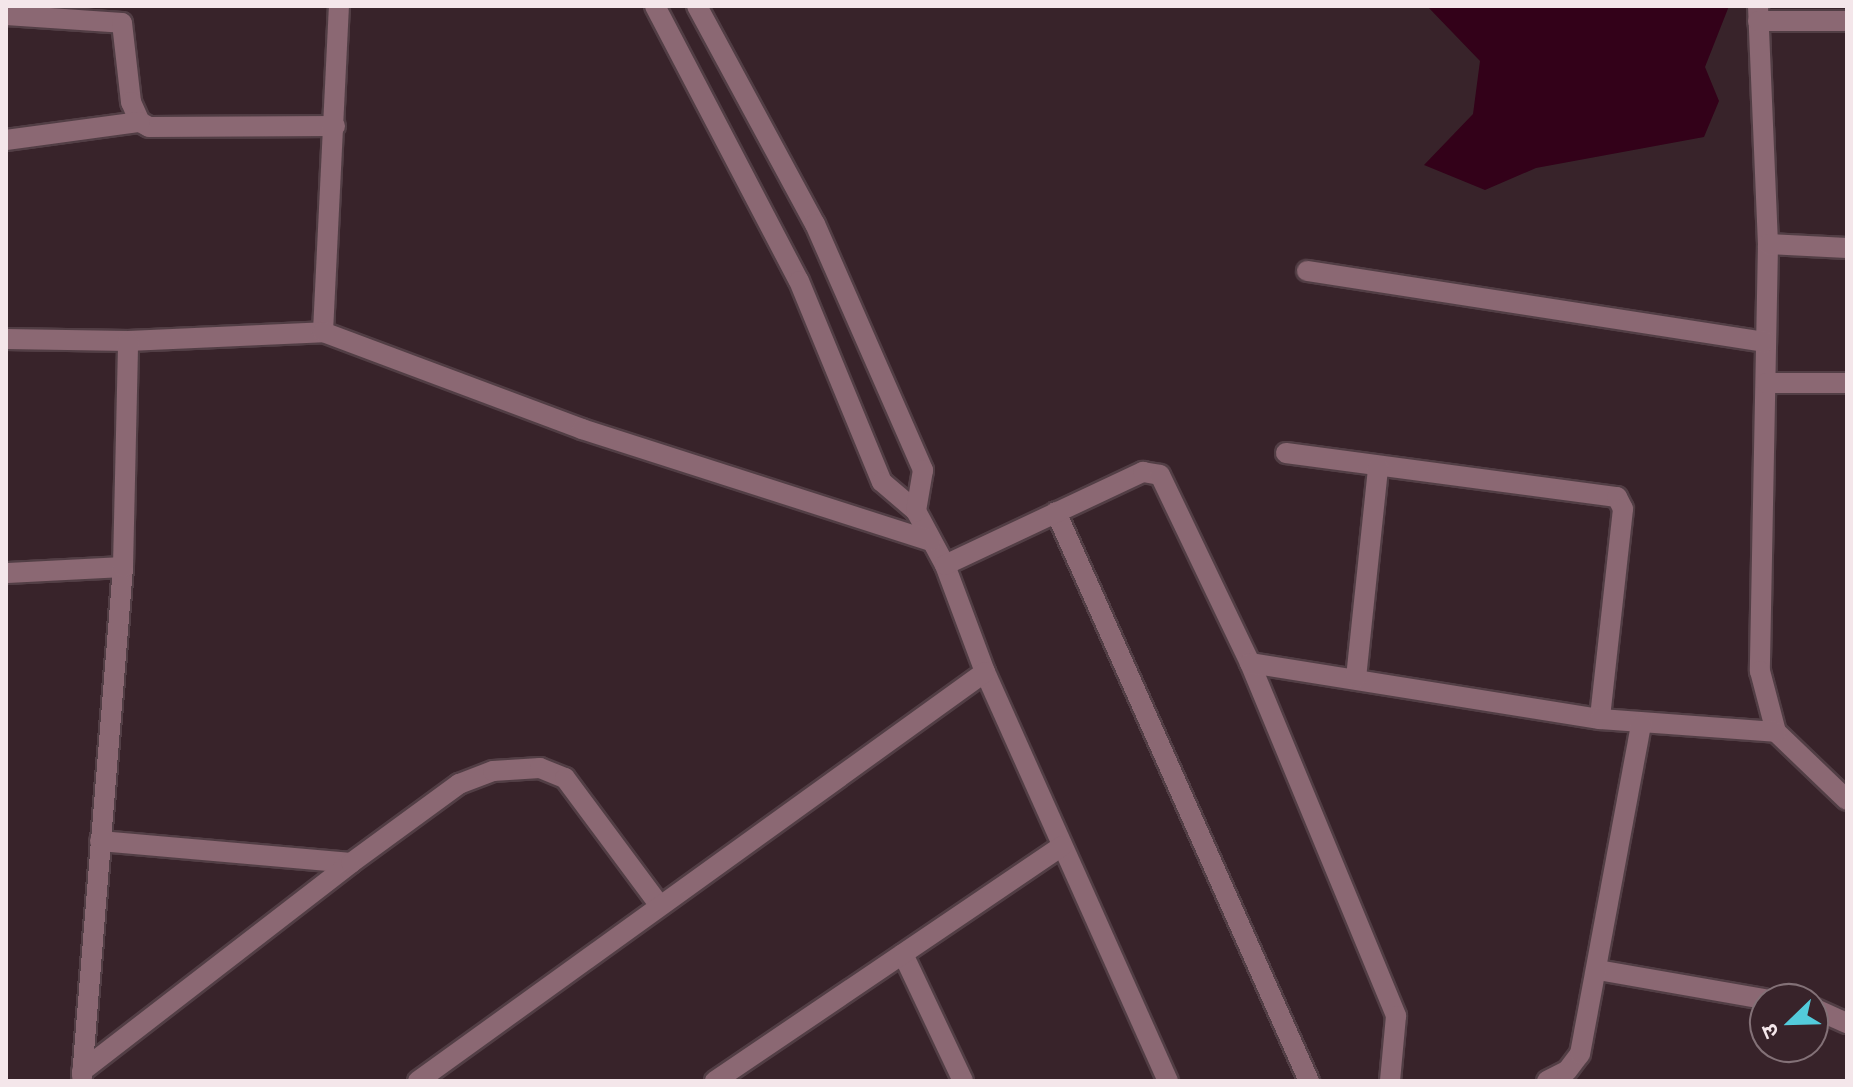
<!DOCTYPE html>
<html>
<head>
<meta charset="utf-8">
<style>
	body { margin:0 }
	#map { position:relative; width:1853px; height:1087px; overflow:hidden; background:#38232a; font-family:"Exo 2","Noto Sans Devanagari",sans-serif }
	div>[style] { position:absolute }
	.water>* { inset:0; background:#330119 }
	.roads { filter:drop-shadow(2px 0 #523e45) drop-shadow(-2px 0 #523e45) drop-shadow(0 2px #523e45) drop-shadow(0 -2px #523e45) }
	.minor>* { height:20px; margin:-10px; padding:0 10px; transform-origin:10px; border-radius:10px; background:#8b6873 }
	span { translate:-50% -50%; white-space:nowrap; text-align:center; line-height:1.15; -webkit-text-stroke:6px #38232a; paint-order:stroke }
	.frame { position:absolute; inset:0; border:8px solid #f4e6ea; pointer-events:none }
	.north { position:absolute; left:1749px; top:983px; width:80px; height:80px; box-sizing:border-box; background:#38232a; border:2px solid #837177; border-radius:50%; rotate:247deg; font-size:22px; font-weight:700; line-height:32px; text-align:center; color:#f4e6ea }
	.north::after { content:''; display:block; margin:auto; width:28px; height:36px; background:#53cbdb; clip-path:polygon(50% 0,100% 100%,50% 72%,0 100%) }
</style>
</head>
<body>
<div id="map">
	<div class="water">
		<div style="clip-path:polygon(1427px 6px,1729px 6px,1705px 67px,1719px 101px,1704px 137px,1536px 168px,1485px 190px,1424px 165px,1473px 114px,1480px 61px)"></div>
	</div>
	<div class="roads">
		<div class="minor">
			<div style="left:655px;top:6px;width:310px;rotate:62.4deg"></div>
			<div style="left:799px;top:281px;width:217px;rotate:67.6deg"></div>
			<div style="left:882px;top:482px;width:45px;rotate:40.5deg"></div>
			<div style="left:916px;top:511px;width:61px;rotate:61.8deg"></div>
			<div style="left:945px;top:565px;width:114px;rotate:69.5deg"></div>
			<div style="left:985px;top:672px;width:448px;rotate:65.9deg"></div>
			<div style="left:697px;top:6px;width:248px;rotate:61.6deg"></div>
			<div style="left:815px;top:224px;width:269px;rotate:66.3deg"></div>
			<div style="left:923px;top:470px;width:42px;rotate:99.7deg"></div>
			<div style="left:1758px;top:6px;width:238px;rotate:87.6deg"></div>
			<div style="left:1768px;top:244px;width:427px;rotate:91.1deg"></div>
			<div style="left:1760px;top:671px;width:63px;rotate:75.3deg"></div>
			<div style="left:1776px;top:732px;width:98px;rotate:43.8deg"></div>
			<div style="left:6px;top:15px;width:116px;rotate:3.9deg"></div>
			<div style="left:122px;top:23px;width:80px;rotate:83.5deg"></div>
			<div style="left:131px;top:102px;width:22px;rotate:66deg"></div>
			<div style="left:140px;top:122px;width:10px;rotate:29deg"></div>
			<div style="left:149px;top:127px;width:186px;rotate:-0.3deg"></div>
			<div style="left:1758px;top:21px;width:89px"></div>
			<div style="left:6px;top:140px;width:135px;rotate:-7.7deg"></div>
			<div style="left:1768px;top:244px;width:79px;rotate:2.9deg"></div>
			<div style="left:1307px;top:271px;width:464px;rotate:8.8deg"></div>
			<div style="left:323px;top:332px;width:326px;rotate:-87.2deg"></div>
			<div style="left:6px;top:339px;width:122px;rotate:0.9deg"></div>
			<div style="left:128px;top:341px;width:195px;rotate:-2.6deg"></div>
			<div style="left:323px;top:332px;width:277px;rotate:20.5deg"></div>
			<div style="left:582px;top:429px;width:366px;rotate:17.8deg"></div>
			<div style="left:1766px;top:383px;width:81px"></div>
			<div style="left:1286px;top:453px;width:334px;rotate:7.6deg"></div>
			<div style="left:1617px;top:497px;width:13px;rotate:63deg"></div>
			<div style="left:1623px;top:509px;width:211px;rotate:96.3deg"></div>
			<div style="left:1056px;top:512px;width:623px;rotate:66.03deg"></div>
			<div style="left:945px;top:565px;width:219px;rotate:-25.2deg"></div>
			<div style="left:1143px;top:472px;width:17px;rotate:10deg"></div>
			<div style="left:1160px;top:475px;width:208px;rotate:64.4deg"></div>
			<div style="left:1250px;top:663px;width:382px;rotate:67.5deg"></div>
			<div style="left:1396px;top:1016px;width:65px;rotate:95.3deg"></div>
			<div style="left:6px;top:573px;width:117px;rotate:-2.9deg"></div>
			<div style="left:1250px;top:663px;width:354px;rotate:9.1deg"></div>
			<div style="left:1600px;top:719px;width:176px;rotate:4.2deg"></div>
			<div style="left:1356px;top:678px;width:212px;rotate:-84deg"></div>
			<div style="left:100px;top:841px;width:252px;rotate:5deg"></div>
			<div style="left:903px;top:954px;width:140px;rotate:64.7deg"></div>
			<div style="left:1598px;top:970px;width:169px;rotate:9.9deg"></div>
			<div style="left:1813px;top:1008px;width:37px;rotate:24deg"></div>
			<div style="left:82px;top:1071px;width:340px;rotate:-37.7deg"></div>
			<div style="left:351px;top:863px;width:134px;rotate:-36.2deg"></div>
			<div style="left:459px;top:784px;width:36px;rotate:-21deg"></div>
			<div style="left:493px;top:771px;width:47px;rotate:-3.7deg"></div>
			<div style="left:540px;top:768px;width:27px;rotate:22deg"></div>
			<div style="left:565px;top:778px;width:159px;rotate:53.4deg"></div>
			<div style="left:82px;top:1077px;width:512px;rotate:-85.4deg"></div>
			<div style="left:123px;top:567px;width:226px;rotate:-88.7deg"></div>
			<div style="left:418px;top:1081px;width:699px;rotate:-35.8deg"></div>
			<div style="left:715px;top:1081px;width:419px;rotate:-34.1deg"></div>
			<div style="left:1547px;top:1081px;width:22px;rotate:-27deg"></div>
			<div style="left:1567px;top:1071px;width:21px;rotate:-53deg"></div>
			<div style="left:1580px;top:1054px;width:336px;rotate:-79.5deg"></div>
		</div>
	</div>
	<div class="frame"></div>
	<div class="north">उ</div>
</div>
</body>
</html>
